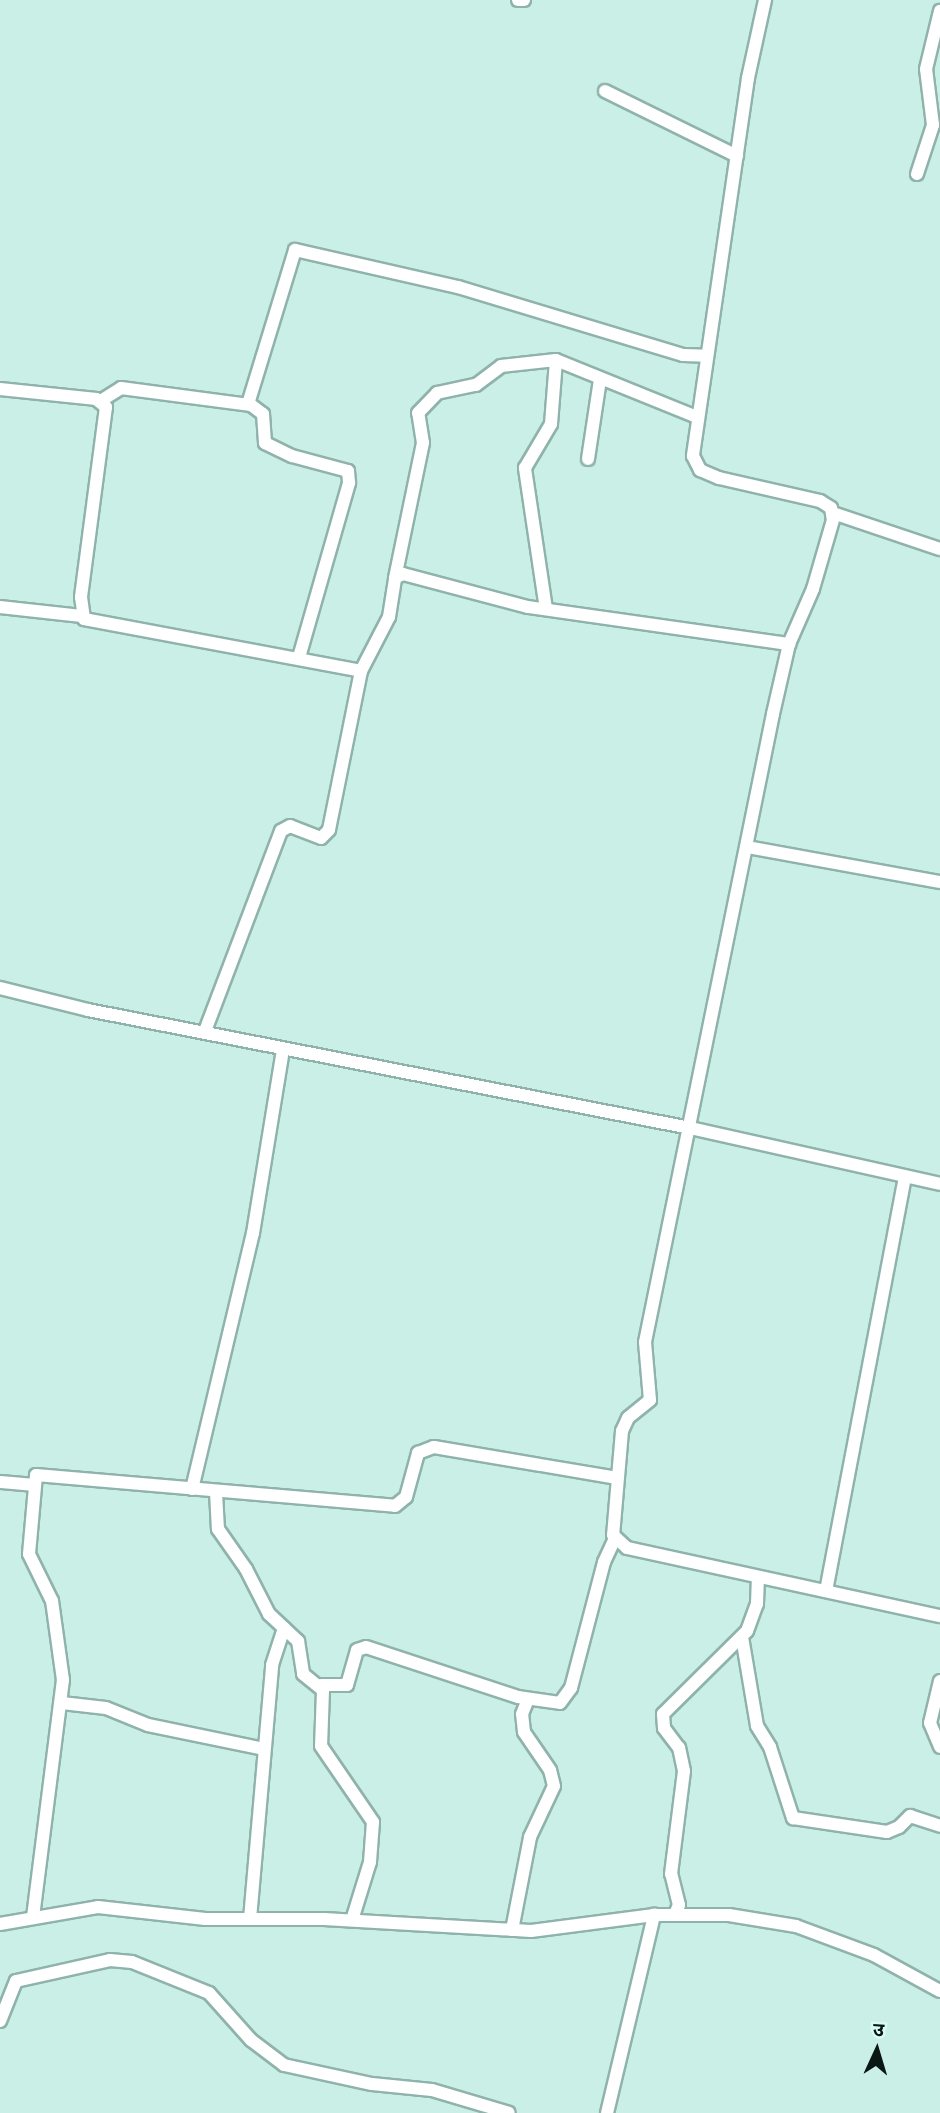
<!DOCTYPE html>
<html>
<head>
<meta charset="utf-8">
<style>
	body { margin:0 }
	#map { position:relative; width:940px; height:2113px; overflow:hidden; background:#caefe7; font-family:Lato,"Noto Sans Devanagari",sans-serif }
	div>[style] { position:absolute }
	.roads { filter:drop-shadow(2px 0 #8fb3ab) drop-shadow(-2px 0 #8fb3ab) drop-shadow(0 2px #8fb3ab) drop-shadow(0 -2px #8fb3ab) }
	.minor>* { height:12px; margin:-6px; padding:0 6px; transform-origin:6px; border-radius:6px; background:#fff }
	span { translate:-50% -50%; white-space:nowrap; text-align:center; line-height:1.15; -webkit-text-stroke:6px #d7fcf4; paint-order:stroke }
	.north { position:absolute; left:842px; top:2015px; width:70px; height:70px; -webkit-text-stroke:5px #d7fcf4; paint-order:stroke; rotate:4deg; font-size:19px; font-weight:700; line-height:28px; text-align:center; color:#0a1715 }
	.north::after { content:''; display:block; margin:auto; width:24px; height:32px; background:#0a1715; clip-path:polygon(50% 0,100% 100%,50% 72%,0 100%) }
</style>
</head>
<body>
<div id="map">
	<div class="roads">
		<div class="minor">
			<div style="left:518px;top:0;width:6px"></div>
			<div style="left:765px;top:0;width:80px;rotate:102.3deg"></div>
			<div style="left:748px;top:78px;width:382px;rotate:98.3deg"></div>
			<div style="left:693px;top:456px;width:16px;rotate:63deg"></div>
			<div style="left:700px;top:470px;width:21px;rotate:23deg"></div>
			<div style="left:719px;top:478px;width:104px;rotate:12.8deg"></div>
			<div style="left:820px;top:501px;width:13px;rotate:32deg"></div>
			<div style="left:831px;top:508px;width:12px;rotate:81deg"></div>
			<div style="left:833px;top:520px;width:72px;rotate:106.2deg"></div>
			<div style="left:813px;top:589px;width:60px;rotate:113.6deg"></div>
			<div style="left:789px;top:644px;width:72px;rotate:102.9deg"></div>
			<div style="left:773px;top:714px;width:641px;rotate:101.52deg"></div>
			<div style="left:645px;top:1342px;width:58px;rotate:85.1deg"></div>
			<div style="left:650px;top:1400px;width:28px;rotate:141deg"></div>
			<div style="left:628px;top:1418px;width:14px;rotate:115deg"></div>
			<div style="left:622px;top:1431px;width:104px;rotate:94.9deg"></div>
			<div style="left:613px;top:1535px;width:19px;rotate:43deg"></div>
			<div style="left:627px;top:1548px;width:320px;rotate:12.3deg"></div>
			<div style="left:605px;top:91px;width:147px;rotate:26.2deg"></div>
			<div style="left:917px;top:174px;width:52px;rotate:-71.9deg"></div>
			<div style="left:933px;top:125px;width:56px;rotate:-97.1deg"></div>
			<div style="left:926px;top:69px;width:60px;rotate:-76.4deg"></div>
			<div style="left:0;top:389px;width:97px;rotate:5.9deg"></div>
			<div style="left:96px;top:399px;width:13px;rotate:39deg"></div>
			<div style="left:106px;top:407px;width:192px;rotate:97.5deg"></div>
			<div style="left:81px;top:597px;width:22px;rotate:82deg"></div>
			<div style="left:84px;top:619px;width:282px;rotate:10.6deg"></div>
			<div style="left:361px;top:671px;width:162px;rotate:101.4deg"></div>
			<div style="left:329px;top:830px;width:11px;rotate:135deg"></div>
			<div style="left:321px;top:838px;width:33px;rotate:-159deg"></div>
			<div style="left:290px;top:826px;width:10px;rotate:151deg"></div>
			<div style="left:281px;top:831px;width:214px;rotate:110.8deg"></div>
			<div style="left:102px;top:400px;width:22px;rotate:-32deg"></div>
			<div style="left:121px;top:388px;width:131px;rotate:7.5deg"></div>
			<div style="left:251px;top:405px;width:15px;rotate:37deg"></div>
			<div style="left:263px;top:414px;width:29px;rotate:86deg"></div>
			<div style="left:265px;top:443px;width:30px;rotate:26deg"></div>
			<div style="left:292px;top:456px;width:58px;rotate:15deg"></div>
			<div style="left:348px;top:471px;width:12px;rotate:85deg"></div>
			<div style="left:349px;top:483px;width:181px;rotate:106deg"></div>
			<div style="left:248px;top:404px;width:161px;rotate:-73deg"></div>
			<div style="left:295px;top:250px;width:167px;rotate:12.8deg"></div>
			<div style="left:458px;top:287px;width:235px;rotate:16.8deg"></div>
			<div style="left:683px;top:355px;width:24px;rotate:2deg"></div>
			<div style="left:588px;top:459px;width:80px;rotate:-81.4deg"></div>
			<div style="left:833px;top:513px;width:113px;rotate:18.6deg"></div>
			<div style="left:395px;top:578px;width:138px;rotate:-78.3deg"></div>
			<div style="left:423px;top:443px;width:30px;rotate:-99deg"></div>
			<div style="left:418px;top:413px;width:28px;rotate:-46deg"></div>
			<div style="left:437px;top:393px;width:40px;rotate:-12deg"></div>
			<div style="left:476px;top:385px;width:31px;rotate:-37deg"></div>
			<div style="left:501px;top:366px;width:55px;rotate:-6.2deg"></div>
			<div style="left:556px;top:360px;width:152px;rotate:22deg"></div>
			<div style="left:0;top:607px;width:82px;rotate:6.3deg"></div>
			<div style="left:546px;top:609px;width:143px;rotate:-98.5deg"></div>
			<div style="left:525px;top:468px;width:51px;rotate:-59.4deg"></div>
			<div style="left:551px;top:424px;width:64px;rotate:-85.5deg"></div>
			<div style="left:361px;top:671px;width:61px;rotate:-62.6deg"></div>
			<div style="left:389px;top:617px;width:39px;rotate:-81deg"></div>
			<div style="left:395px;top:578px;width:9px;rotate:-27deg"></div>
			<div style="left:403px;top:574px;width:129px;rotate:14.8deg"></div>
			<div style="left:528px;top:607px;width:264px;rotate:8.1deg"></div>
			<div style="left:747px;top:847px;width:196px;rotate:10.3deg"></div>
			<div style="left:0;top:988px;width:91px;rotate:14deg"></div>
			<div style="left:88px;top:1010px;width:613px;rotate:11.09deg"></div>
			<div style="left:690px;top:1128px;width:256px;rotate:12.6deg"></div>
			<div style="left:0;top:1482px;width:32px;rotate:5deg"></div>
			<div style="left:192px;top:1489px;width:263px;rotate:-76.6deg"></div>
			<div style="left:253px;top:1233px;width:186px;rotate:-80.7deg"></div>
			<div style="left:216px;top:1492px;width:37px;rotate:87deg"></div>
			<div style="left:218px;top:1529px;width:49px;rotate:55deg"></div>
			<div style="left:246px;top:1569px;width:51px;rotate:62.9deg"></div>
			<div style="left:269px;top:1614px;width:40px;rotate:43deg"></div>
			<div style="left:298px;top:1641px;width:33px;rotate:81deg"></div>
			<div style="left:303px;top:1674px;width:26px;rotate:39deg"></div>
			<div style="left:323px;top:1690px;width:56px;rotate:92deg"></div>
			<div style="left:321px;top:1746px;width:92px;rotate:55.6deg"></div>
			<div style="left:373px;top:1822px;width:40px;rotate:94.3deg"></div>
			<div style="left:370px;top:1862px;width:61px;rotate:107.2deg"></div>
			<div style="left:826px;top:1591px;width:421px;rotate:-79.2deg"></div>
			<div style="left:742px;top:1637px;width:90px;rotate:80.4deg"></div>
			<div style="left:757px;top:1726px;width:25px;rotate:58deg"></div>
			<div style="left:770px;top:1747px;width:75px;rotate:72.1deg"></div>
			<div style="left:793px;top:1818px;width:95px;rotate:8.5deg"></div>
			<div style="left:887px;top:1832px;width:13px;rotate:-23deg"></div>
			<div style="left:899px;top:1827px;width:16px;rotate:-45deg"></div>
			<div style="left:910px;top:1816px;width:32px;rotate:18deg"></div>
			<div style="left:940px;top:1681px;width:43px;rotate:103.4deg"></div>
			<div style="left:930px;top:1723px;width:26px;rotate:67deg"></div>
			<div style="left:321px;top:1685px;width:26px"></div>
			<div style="left:347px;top:1685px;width:36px;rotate:-74deg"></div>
			<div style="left:357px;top:1650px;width:9px;rotate:-18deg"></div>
			<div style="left:366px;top:1647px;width:160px;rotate:18.2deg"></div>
			<div style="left:518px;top:1697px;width:42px;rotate:8.1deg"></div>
			<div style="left:560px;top:1703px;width:19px;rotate:-54deg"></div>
			<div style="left:571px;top:1688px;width:130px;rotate:-75.3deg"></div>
			<div style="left:604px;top:1562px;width:23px;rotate:-65deg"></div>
			<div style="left:62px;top:1703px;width:44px;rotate:6.5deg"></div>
			<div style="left:106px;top:1708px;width:45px;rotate:22deg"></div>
			<div style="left:148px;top:1725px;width:118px;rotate:11.7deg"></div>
			<div style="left:675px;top:1914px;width:10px;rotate:-66deg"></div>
			<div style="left:679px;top:1905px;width:32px;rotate:-104deg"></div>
			<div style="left:671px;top:1874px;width:104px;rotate:-82.8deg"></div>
			<div style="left:684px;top:1771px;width:24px;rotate:-102deg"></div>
			<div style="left:679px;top:1748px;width:25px;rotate:-127deg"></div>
			<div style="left:664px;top:1728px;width:14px;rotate:-94deg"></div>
			<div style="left:663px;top:1714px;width:118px;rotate:-44.7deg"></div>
			<div style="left:747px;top:1631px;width:29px;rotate:-70deg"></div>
			<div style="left:757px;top:1604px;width:27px;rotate:-88deg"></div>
			<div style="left:33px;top:1917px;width:239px;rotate:-82.8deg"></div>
			<div style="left:63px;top:1680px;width:80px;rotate:-97.9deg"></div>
			<div style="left:52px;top:1601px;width:52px;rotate:-116.1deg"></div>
			<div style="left:29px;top:1554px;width:79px;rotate:-84.9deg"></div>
			<div style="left:36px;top:1475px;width:360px;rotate:4.9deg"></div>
			<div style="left:395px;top:1506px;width:14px;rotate:-39deg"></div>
			<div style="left:406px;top:1497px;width:46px;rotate:-74.7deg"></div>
			<div style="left:418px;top:1453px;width:17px;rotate:-21deg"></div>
			<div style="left:434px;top:1447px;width:186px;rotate:9.6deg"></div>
			<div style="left:250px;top:1919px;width:255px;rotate:-85deg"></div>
			<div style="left:272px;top:1665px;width:39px;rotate:-72deg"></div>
			<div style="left:0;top:1924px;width:99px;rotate:-9.8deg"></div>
			<div style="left:98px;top:1907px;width:108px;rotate:6.4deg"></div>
			<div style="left:205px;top:1919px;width:119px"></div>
			<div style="left:324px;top:1919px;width:207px;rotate:3.3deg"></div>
			<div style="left:531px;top:1931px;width:124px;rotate:-7.4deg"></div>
			<div style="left:654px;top:1915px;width:75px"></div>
			<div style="left:729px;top:1915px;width:68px;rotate:9.3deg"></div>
			<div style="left:796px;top:1926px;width:83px;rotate:20.4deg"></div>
			<div style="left:874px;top:1955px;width:75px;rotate:28.6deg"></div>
			<div style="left:512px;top:1930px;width:95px;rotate:-79deg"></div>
			<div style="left:530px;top:1837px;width:56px;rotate:-64.8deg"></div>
			<div style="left:554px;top:1786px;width:16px;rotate:-104deg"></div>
			<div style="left:550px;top:1770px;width:46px;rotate:-124.4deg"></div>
			<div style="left:524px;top:1732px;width:18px;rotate:-96deg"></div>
			<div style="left:522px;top:1714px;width:16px;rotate:-68deg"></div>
			<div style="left:0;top:2021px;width:43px;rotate:-68.2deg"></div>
			<div style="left:16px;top:1981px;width:96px;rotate:-12.6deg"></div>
			<div style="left:110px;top:1960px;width:22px;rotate:5deg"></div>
			<div style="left:132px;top:1962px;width:83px;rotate:21.9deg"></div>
			<div style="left:209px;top:1993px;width:63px;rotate:48.2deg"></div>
			<div style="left:251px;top:2040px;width:41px;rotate:37.1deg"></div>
			<div style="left:284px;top:2065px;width:90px;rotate:12.2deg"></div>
			<div style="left:372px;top:2084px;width:60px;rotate:5.7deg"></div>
			<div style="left:432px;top:2090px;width:80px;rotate:16.6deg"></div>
			<div style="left:607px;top:2113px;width:204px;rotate:-76.6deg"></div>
		</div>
	</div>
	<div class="north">उ</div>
</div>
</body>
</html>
